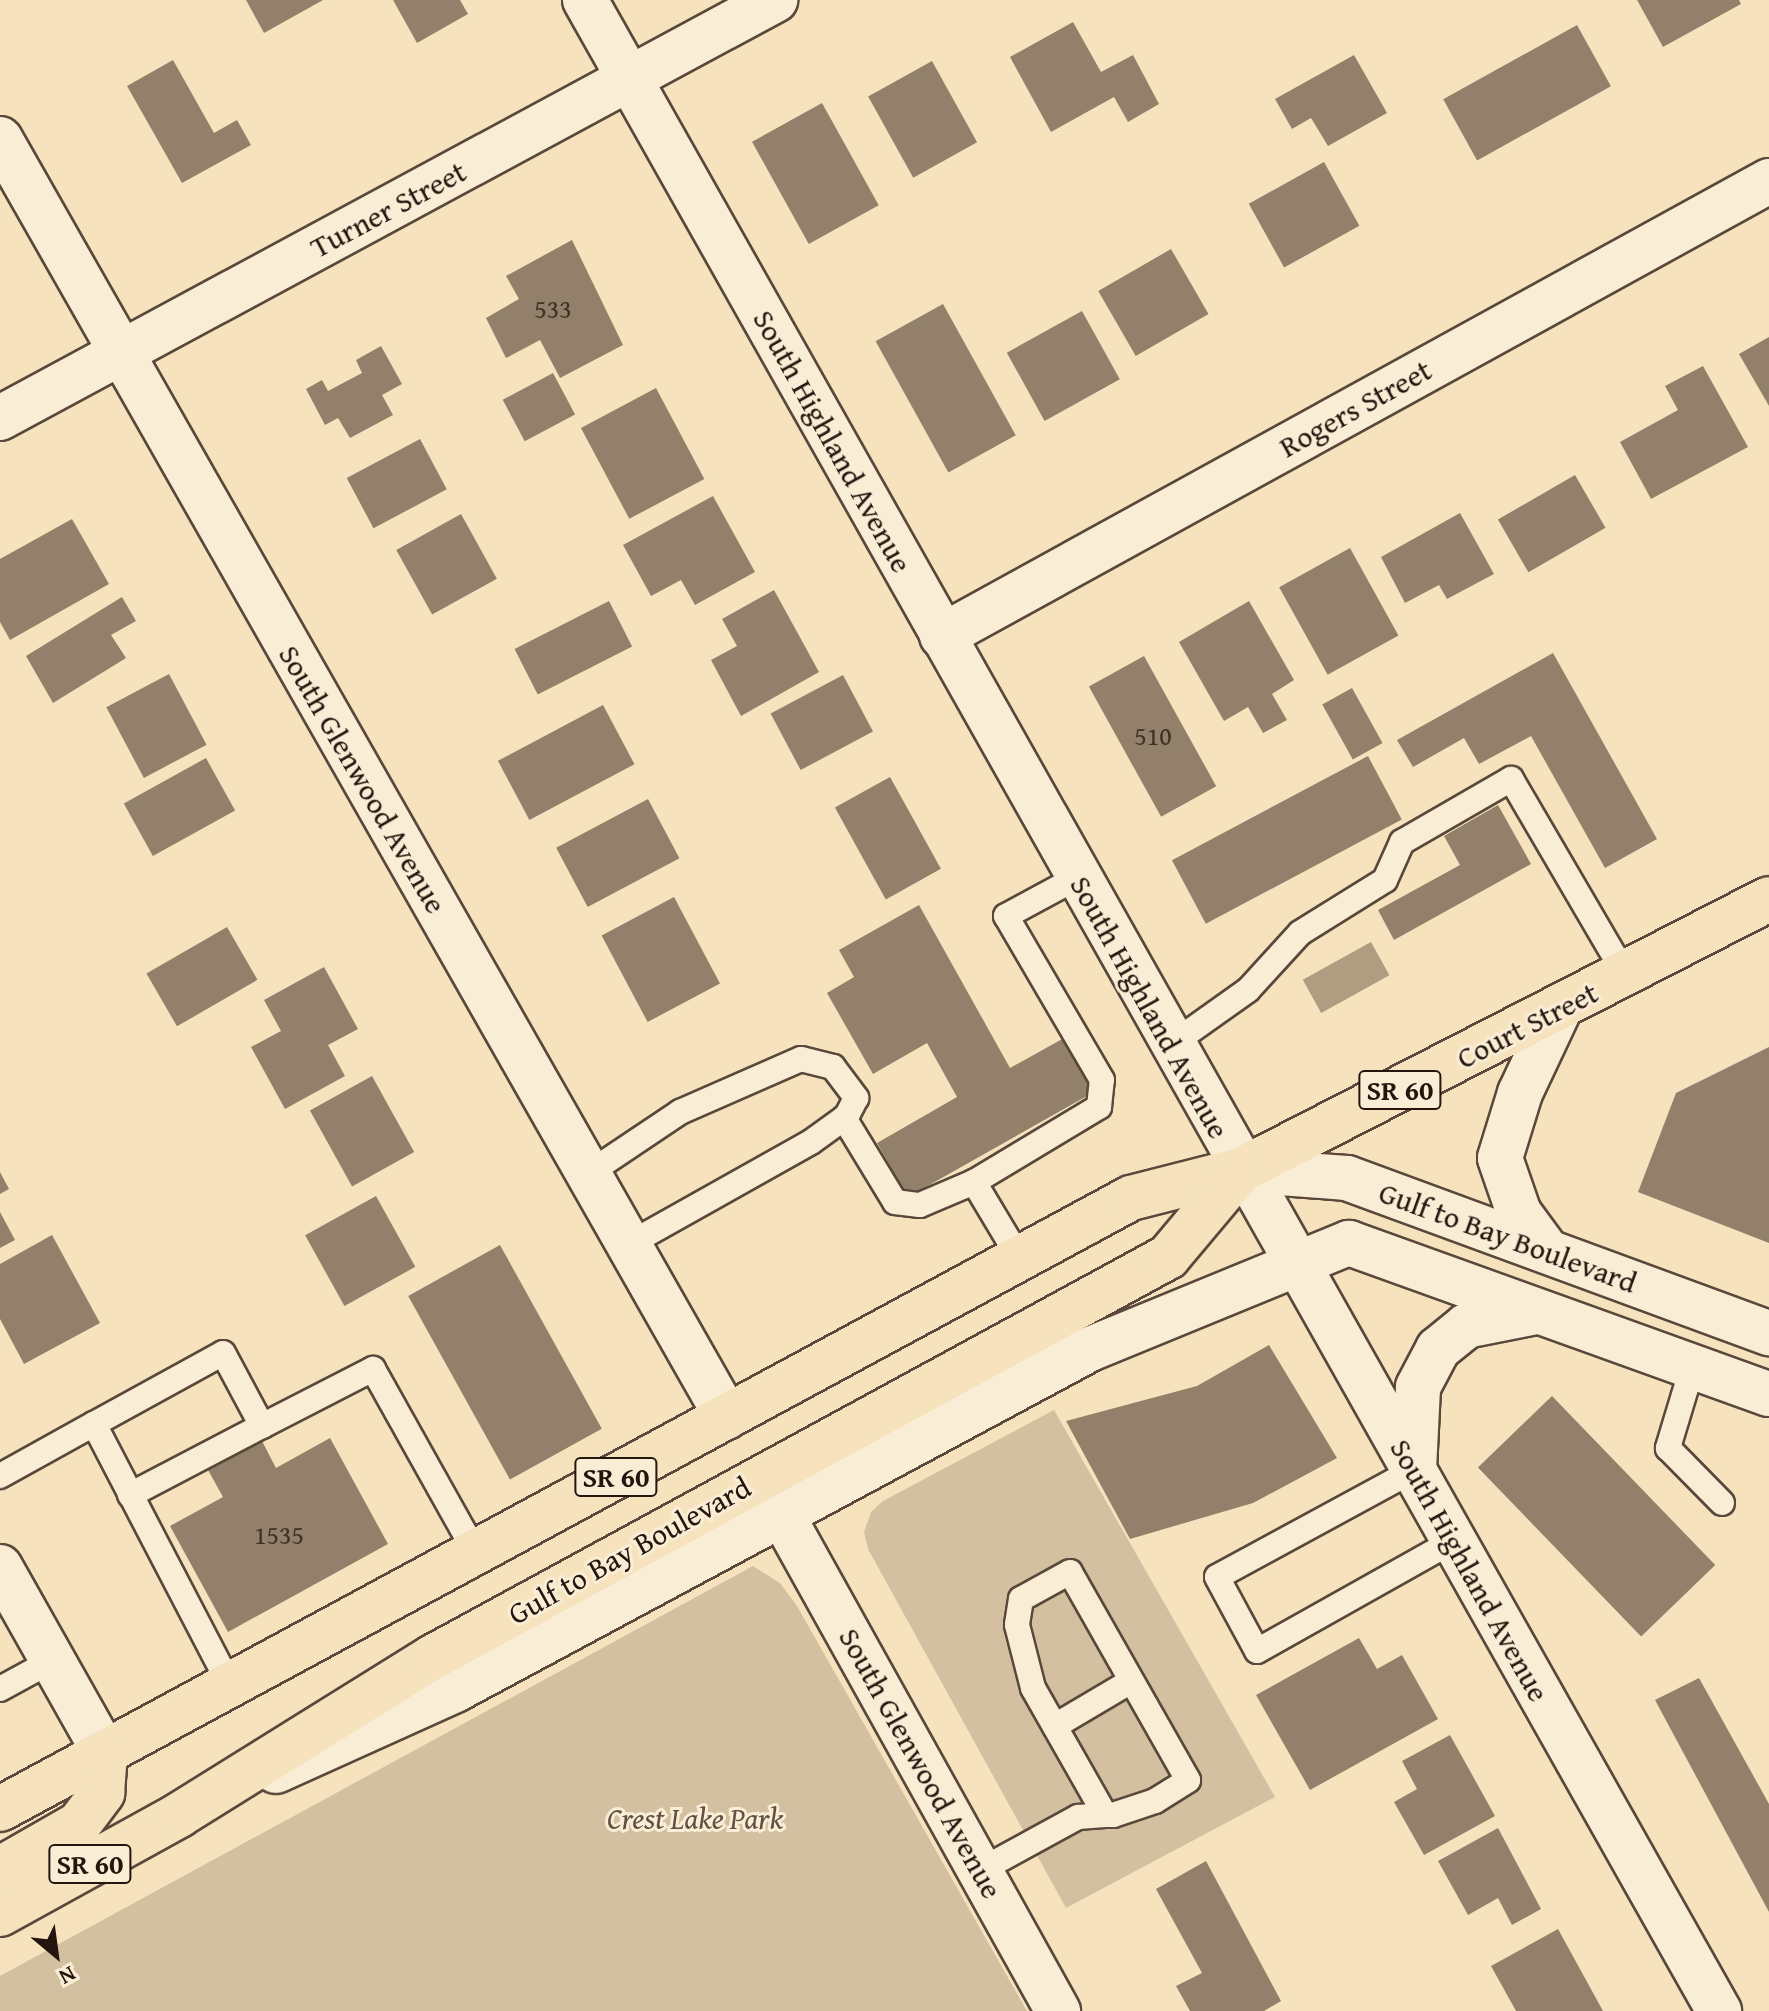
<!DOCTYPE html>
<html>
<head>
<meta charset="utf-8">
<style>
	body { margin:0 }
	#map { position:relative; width:1769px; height:2011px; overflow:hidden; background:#f6e3be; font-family:"Gentium Book Plus",serif }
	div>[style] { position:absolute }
	.green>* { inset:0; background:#d2c0a0 }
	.water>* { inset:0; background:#af9d82; transform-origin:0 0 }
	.building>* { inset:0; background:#92806a; transform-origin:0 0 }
	.roads { filter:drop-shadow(2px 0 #59483b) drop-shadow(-2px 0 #59483b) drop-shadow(0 2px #59483b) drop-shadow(0 -2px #59483b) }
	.lane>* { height:24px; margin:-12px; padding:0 12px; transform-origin:12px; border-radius:12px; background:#f9edd5 }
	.street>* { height:44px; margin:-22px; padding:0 22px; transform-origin:22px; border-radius:22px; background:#f9edd5 }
	.secondary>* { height:44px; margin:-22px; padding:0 22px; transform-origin:22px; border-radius:22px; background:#f9edd5 }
	.primary>* { height:44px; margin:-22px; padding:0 22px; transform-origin:22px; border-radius:22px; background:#f6e3be }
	span { translate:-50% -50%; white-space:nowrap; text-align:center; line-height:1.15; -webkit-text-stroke:6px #f9edd5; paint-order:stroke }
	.number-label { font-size:26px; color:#403026 }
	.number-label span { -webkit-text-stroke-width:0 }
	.shield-label span { padding:2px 6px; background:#f9edd5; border:2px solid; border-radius:6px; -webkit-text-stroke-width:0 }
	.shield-label { font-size:28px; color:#25150f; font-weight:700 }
	.street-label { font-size:30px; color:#25150f }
	.park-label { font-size:30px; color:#625142; font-style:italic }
	.north { position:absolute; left:16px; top:1915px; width:80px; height:80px; -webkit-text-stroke:6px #f9edd5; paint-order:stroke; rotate:151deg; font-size:22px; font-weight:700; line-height:32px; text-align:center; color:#25150f }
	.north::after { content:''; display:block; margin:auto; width:28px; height:36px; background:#25150f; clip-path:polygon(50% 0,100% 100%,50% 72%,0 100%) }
</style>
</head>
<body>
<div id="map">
	<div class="green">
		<div style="clip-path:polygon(1054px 1410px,1275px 1797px,1066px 1908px,868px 1549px,864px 1532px,871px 1512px,883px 1501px)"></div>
		<div style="clip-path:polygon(753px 1566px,780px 1583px,797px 1606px,1027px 2011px,0 2011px,0 1976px)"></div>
	</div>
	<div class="water">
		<div style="left:1371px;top:942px;width:38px;height:78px;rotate:61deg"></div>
	</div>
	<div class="building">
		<div style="clip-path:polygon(246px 0,323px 0,264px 33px)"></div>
		<div style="clip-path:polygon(393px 0,460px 0,468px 14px,417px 43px)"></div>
		<div style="clip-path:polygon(1637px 0,1739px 0,1741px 4px,1663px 47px)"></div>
		<div style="clip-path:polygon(1073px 22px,1101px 72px,1133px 55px,1159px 104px,1128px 122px,1114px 97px,1051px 132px,1010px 57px)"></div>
		<div style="left:1577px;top:25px;width:70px;height:153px;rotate:61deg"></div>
		<div style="clip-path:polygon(1354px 55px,1387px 113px,1328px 146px,1311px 118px,1292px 129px,1275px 99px)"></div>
		<div style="clip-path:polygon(173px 60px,214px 133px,237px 120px,251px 145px,182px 183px,127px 86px)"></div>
		<div style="left:932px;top:61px;width:93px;height:73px;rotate:61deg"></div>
		<div style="left:822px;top:103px;width:117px;height:80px;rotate:61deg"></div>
		<div style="left:1324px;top:162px;width:73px;height:86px;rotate:61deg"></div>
		<div style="clip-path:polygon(572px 240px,623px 345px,560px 378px,540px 340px,506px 358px,486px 318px,519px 299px,506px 276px)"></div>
		<div style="left:1171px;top:249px;width:75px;height:84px;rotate:60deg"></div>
		<div style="left:943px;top:304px;width:150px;height:77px;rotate:61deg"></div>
		<div style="left:1082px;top:311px;width:78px;height:86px;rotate:61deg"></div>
		<div style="clip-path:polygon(1769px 337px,1769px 406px,1739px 354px)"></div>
		<div style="clip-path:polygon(381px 346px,402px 384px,382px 395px,393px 415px,350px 438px,338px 418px,325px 425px,306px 389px,322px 380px,328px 391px,362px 373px,356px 360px)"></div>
		<div style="clip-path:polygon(1703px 366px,1748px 447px,1651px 499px,1620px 442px,1678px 410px,1665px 386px)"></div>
		<div style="left:553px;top:373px;width:47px;height:57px;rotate:62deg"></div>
		<div style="left:656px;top:388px;width:103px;height:85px;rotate:62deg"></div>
		<div style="left:420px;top:439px;width:57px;height:83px;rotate:62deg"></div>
		<div style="left:1575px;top:475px;width:61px;height:89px;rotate:60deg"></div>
		<div style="clip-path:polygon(713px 496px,755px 572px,695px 605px,681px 580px,651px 596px,623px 545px)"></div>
		<div style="clip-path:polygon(1460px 513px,1494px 574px,1447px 599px,1439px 585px,1405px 603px,1381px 557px)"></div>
		<div style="left:461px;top:514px;width:74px;height:74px;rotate:61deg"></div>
		<div style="clip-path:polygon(72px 519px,109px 584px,10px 640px,0 622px,0 559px)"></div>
		<div style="left:1350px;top:548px;width:100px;height:81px;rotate:61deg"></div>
		<div style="clip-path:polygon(774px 590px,819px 672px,741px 716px,711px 660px,737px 646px,722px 619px)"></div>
		<div style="clip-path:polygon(122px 597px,136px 621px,111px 635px,126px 658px,53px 703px,26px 656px)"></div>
		<div style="left:609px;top:601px;width:51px;height:106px;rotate:63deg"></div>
		<div style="clip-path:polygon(1249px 601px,1294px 680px,1272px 694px,1287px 720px,1263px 733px,1248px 707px,1224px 721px,1179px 642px)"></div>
		<div style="clip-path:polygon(1553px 653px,1657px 839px,1605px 868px,1531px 736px,1479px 764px,1464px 738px,1413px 767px,1397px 740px)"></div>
		<div style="left:1144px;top:656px;width:149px;height:63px;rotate:61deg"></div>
		<div style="left:169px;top:674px;width:80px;height:71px;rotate:62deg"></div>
		<div style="left:843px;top:675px;width:64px;height:82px;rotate:62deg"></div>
		<div style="left:1352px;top:688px;width:63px;height:34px;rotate:61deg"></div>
		<div style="left:603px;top:705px;width:67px;height:119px;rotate:62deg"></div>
		<div style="left:1368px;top:756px;width:72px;height:222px;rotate:62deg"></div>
		<div style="left:206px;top:758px;width:60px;height:94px;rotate:61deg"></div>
		<div style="left:890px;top:777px;width:105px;height:63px;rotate:61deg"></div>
		<div style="left:648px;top:799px;width:67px;height:104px;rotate:62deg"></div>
		<div style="clip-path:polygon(1498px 805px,1531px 864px,1394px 940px,1378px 910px,1460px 865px,1444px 836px)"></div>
		<div style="left:674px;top:897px;width:98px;height:82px;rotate:62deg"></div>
		<div style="clip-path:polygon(919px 905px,1010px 1068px,1064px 1038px,1094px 1092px,908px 1197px,877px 1143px,957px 1097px,927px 1043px,873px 1074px,827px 993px,854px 977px,839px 950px)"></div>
		<div style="left:227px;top:927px;width:61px;height:93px;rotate:60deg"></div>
		<div style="clip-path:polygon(324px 967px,358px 1029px,328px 1045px,345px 1076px,285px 1109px,251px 1047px,281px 1031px,264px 1000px)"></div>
		<div style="clip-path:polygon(1769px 1047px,1769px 1243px,1638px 1192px,1676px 1093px)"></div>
		<div style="left:372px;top:1076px;width:87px;height:71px;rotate:61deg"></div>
		<div style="clip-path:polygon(0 1172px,9px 1189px,0 1194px)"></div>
		<div style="left:376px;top:1196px;width:81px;height:81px;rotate:61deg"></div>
		<div style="clip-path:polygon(0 1212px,15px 1240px,0 1248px)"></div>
		<div style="clip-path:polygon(52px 1235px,100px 1323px,24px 1364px,0 1319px,0 1264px)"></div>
		<div style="left:500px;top:1245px;width:210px;height:105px;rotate:61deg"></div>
		<div style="clip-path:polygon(1269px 1345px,1337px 1458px,1253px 1503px,1130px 1539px,1066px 1421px,1197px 1386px)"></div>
		<div style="left:1552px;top:1396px;width:235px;height:103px;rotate:46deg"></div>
		<div style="clip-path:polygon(330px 1438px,388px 1544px,228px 1632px,170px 1526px,223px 1497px,208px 1470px,262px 1441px,276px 1468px)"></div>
		<div style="clip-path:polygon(1359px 1638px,1377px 1669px,1402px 1655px,1438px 1719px,1310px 1790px,1256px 1695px)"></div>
		<div style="clip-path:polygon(1699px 1678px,1769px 1804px,1769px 1912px,1655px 1700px)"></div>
		<div style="clip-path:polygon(1450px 1735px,1495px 1816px,1424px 1855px,1394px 1802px,1417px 1789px,1402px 1761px)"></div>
		<div style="clip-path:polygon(1498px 1828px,1541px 1909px,1512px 1925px,1498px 1898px,1468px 1915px,1438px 1861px)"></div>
		<div style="clip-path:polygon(1206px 1861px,1281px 2001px,1264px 2011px,1190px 2011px,1176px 1986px,1202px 1973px,1156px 1889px)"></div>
		<div style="clip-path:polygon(1558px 1929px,1603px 2011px,1516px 2011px,1491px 1966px)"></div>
	</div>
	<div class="roads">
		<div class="lane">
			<div style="left:1172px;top:1044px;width:93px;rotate:-35.4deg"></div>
			<div style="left:1248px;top:990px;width:77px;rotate:-47.6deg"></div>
			<div style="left:1300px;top:933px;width:100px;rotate:-31.9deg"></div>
			<div style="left:1385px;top:880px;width:42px;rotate:-65.9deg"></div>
			<div style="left:1402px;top:842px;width:126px;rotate:-30deg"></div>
			<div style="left:1511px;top:779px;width:226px;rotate:59.7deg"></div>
			<div style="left:844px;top:1118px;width:98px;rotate:58.7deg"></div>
			<div style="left:895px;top:1202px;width:25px;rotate:7deg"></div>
			<div style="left:920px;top:1205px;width:59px;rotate:-23.1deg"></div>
			<div style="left:589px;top:1173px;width:110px;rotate:-33.8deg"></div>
			<div style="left:680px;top:1112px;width:132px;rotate:-23.7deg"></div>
			<div style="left:801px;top:1059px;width:33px;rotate:14deg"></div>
			<div style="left:833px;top:1067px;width:39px;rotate:53deg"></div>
			<div style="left:856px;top:1098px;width:20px;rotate:117deg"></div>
			<div style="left:847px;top:1116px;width:44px;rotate:144.2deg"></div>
			<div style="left:811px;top:1142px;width:209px;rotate:150.7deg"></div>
			<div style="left:1020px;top:1259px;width:90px;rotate:-120.9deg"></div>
			<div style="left:974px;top:1182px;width:146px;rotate:-31deg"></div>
			<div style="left:1099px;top:1107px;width:27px;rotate:-84deg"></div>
			<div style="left:1102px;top:1080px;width:190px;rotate:-120.3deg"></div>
			<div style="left:1006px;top:916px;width:82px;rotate:-28.4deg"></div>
			<div style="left:1693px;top:1365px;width:87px;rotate:106.8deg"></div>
			<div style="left:1668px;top:1448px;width:77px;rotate:45.5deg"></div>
			<div style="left:94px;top:1424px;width:147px;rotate:-28.8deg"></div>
			<div style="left:223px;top:1353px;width:83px;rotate:61.9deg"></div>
			<div style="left:262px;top:1426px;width:125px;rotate:-27.2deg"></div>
			<div style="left:373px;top:1369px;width:211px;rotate:60.8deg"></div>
			<div style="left:1414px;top:1470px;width:224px;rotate:151.5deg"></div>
			<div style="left:1217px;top:1577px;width:84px;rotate:61.6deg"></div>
			<div style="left:1257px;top:1651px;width:225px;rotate:-29.3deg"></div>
			<div style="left:0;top:1476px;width:107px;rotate:-29deg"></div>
			<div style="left:94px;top:1424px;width:294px;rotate:62.5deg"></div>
			<div style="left:130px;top:1495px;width:149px;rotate:-27.6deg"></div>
			<div style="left:0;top:1689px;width:60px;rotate:-28.7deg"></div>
			<div style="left:1055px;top:1726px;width:88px;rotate:-30.6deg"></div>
			<div style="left:981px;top:1870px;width:111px;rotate:-28.7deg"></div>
			<div style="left:1078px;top:1817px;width:27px;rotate:-4deg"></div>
			<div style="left:1105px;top:1815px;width:8px"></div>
			<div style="left:1113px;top:1815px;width:44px;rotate:-18.4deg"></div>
			<div style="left:1155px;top:1801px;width:39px;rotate:-32deg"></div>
			<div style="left:1188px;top:1780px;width:239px;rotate:-119.6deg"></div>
			<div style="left:1070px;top:1572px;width:56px;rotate:151.1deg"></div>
			<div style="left:1021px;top:1599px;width:26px;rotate:99deg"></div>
			<div style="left:1017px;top:1625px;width:65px;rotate:75.7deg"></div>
			<div style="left:1033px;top:1688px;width:146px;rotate:60.4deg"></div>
		</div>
		<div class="street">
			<div style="left:0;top:139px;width:1470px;rotate:60.37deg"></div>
			<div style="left:0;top:418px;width:881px;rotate:-28.34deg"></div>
			<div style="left:942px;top:636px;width:944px;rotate:-28.82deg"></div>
			<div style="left:782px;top:1515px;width:568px;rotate:60.91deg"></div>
			<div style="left:0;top:1567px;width:214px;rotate:60.6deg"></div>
		</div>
		<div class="secondary">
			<div style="left:585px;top:0;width:2309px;rotate:60.58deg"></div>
			<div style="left:1241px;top:1170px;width:106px;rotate:4.3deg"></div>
			<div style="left:1347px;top:1178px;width:450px;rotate:20.2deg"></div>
			<div style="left:1547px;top:1251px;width:47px;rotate:-126.4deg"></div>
			<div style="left:1519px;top:1213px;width:58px;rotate:-109.1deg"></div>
			<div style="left:1500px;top:1158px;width:68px;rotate:-72.9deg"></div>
			<div style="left:1520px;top:1093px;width:92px;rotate:-64.8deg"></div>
			<div style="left:1414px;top:1470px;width:83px;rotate:-87.2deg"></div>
			<div style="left:1418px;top:1387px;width:43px;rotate:-62.2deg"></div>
			<div style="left:1438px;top:1349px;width:36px;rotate:-39deg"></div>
			<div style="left:1466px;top:1326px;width:72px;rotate:-11.2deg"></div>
			<div style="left:276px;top:1771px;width:196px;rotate:-24.3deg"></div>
			<div style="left:455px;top:1690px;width:721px;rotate:-28.24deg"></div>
			<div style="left:1090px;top:1349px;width:280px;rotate:-22.3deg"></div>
			<div style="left:1349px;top:1243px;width:446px;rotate:19.8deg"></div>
		</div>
		<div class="primary">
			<div style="left:0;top:1809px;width:1285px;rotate:-28.38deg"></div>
			<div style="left:1131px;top:1198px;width:114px;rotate:-14.3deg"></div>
			<div style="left:1241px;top:1170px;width:593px;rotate:-27.17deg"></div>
			<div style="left:0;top:1869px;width:91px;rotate:-29.7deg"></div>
			<div style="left:79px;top:1824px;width:39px;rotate:-53deg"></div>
			<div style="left:102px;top:1793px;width:40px;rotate:-85.7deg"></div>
			<div style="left:0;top:1914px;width:205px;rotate:-28.9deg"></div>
			<div style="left:179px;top:1815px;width:299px;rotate:-31.9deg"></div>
			<div style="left:433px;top:1657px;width:837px;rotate:-28.56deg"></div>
			<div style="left:1168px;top:1257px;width:114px;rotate:-50deg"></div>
		</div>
	</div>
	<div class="number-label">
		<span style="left:553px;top:309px">533</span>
		<span style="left:1153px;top:736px">510</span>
		<span style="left:279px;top:1535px">1535</span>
	</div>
	<div class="shield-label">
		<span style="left:1400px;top:1090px">SR 60</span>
		<span style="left:616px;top:1477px">SR 60</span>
		<span style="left:90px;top:1864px">SR 60</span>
	</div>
	<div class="street-label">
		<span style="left:388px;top:209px;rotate:-28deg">Turner Street</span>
		<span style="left:1355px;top:408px;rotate:-29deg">Rogers Street</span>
		<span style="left:833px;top:441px;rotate:61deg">South Highland Avenue</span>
		<span style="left:363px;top:779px;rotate:60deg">South Glenwood Avenue</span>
		<span style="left:1150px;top:1007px;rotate:61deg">South Highland Avenue</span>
		<span style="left:1527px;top:1025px;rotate:-27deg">Court Street</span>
		<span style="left:1508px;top:1237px;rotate:20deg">Gulf to Bay Boulevard</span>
		<span style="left:629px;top:1550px;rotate:-29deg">Gulf to Bay Boulevard</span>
		<span style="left:1470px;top:1570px;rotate:61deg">South Highland Avenue</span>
		<span style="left:921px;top:1763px;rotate:61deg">South Glenwood Avenue</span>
	</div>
	<div class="park-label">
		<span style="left:695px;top:1818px">Crest Lake Park</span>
	</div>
	<div class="north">N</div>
</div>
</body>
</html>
